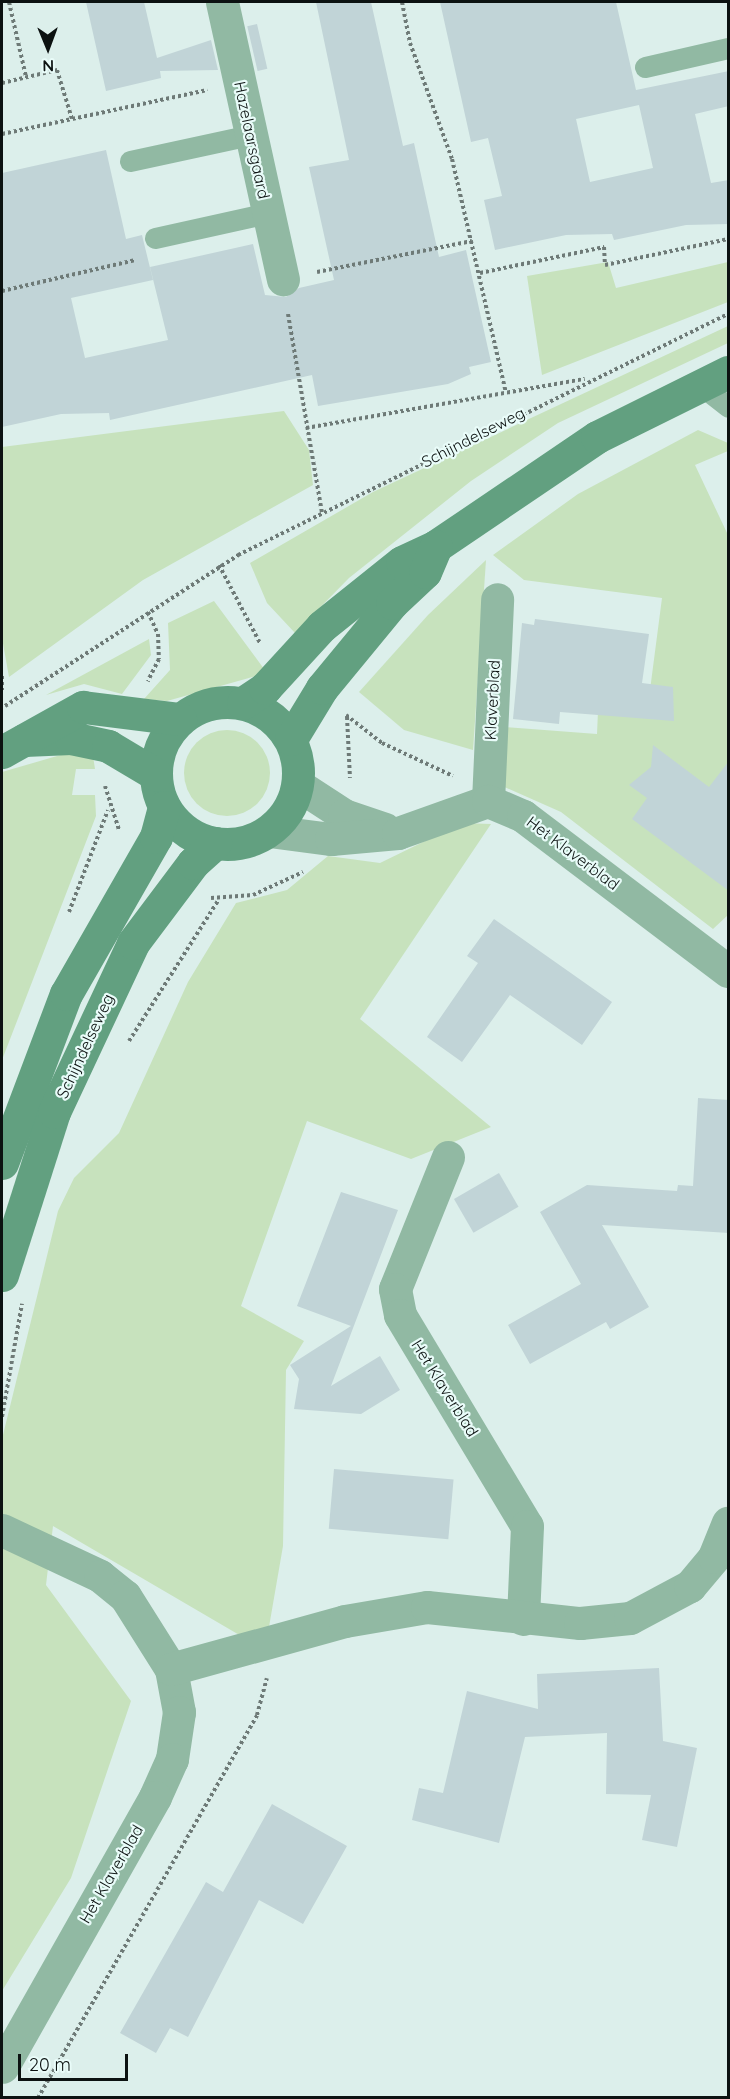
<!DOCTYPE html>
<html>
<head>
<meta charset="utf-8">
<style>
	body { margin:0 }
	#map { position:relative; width:730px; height:2099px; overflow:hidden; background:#dcefeb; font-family:Quicksand,sans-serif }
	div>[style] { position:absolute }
	.green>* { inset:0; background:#c7e2bd }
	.round { border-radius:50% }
	.building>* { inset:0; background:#c1d4d7; transform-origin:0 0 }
	.path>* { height:4px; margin-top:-2px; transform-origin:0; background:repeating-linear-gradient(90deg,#6e7a77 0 3px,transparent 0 6px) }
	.lane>* { height:21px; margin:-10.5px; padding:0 10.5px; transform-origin:10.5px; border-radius:10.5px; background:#91b9a3 }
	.street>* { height:33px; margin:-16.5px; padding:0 16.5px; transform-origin:16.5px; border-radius:16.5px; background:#91b9a3 }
	.secondary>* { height:33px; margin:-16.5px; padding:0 16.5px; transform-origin:16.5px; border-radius:16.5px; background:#62a080 }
	.secondary>.ring { margin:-16.5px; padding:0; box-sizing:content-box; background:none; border:33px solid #62a080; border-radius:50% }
	span { translate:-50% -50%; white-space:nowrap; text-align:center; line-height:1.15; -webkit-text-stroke:4.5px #e9fcf9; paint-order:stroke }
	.street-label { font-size:16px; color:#0c1211 }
	.frame { position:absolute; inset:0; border:3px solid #0c1211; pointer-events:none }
	.north { position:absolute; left:18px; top:18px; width:60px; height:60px; -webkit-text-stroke:4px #e9fcf9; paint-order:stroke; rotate:179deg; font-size:16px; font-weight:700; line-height:24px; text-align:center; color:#0c1211 }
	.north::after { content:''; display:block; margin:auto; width:21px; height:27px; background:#0c1211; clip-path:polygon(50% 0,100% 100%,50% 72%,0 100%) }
	.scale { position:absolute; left:18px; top:2054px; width:110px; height:27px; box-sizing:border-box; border:3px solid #0c1211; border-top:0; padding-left:8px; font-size:18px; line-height:21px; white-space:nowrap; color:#0c1211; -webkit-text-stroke:4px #e9fcf9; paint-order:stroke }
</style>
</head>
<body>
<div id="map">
	<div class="green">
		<div style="clip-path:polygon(608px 262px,616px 288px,728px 262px,728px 302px,542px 375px,527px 276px)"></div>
		<div style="clip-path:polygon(728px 326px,728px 343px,558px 423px,471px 481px,349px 578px,295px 633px,267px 603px,250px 563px,373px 492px)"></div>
		<div style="clip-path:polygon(284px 411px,309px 450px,313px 485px,143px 580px,9px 677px,2px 638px,2px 447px)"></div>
		<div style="clip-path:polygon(698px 430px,728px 443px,728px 451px,695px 465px,728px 535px,728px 915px,713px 929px,561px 812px,500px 785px,504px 727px,597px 734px,598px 711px,650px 690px,662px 598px,524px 580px,493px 555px,578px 494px)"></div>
		<div style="clip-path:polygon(486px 560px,473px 750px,404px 730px,359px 692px,428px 615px)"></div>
		<div style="clip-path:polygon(214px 601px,267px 673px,167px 701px,144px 699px,170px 670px,168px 623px)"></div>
		<div style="clip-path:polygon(149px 639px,151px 655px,122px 694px,84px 684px,46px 695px)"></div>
		<div class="round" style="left:184px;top:730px;width:86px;height:86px"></div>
		<div style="clip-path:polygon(64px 754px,93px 756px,95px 769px,76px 769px,72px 795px,95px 795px,96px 816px,2px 1060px,2px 772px)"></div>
		<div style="clip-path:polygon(462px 823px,491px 824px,360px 1019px,491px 1127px,411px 1159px,307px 1121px,241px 1306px,304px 1341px,286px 1370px,283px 1546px,265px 1650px,53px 1526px,46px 1585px,131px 1701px,71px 1878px,2px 1991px,2px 1439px,58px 1211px,74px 1178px,119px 1133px,188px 982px,236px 903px,287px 890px,328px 856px,380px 863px)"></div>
	</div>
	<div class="building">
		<div style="clip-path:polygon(86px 2px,144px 2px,157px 58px,211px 40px,218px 70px,160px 71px,161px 78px,106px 91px)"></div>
		<div style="clip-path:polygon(316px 2px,371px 2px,403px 146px,414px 143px,439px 257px,466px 250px,491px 362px,469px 367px,471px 374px,448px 384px,318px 406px,312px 375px,110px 420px,109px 413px,61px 414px,2px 427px,2px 173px,106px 150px,126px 239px,142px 235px,153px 280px,71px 298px,85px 358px,168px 340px,150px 267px,253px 244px,265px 295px,286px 297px,299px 288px,334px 280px,309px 167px,349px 160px)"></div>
		<div style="clip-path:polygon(evenodd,440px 2px,616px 2px,636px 90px,729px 71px,729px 106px,695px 114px,711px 183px,729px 180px,729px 224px,686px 225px,614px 240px,612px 234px,566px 235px,495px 250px,484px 200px,502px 196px,488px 138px,471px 142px,440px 2px,639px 105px,653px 168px,590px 182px,576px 119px,639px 105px)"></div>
		<div style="left:257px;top:24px;width:46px;height:10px;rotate:77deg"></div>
		<div style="clip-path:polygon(535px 619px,649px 634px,642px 683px,673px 687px,674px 721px,560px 712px,559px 724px,513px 719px,522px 623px,534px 625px)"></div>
		<div style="clip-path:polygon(653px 745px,709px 787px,729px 761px,729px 891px,632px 819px,647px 798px,629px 785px,651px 767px)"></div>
		<div style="clip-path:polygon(494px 919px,612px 1002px,582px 1045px,510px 995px,462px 1062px,427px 1037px,478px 963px,467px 956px)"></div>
		<div style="clip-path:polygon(698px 1098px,729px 1100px,729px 1233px,602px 1225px,649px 1307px,610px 1329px,606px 1322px,530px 1364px,508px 1325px,581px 1284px,540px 1212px,587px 1185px,677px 1191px,678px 1185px,693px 1186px)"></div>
		<div style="left:499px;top:1173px;width:39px;height:52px;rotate:60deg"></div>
		<div style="clip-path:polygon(341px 1192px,398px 1210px,331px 1386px,380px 1356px,400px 1390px,361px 1414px,294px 1409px,299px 1379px,290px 1365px,351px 1326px,297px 1306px)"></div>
		<div style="left:334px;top:1469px;width:120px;height:60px;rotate:5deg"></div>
		<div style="clip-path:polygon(659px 1668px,663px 1741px,697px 1748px,677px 1847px,642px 1840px,651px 1795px,606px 1794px,607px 1733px,525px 1737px,499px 1843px,412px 1820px,419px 1788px,443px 1793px,467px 1691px,538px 1709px,537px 1674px)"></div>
		<div style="clip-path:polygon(272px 1804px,347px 1846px,303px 1924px,259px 1900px,188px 2037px,170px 2028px,156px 2053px,120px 2033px,206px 1882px,223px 1892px)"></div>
	</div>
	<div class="path">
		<div style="left:9px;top:2px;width:77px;rotate:77.2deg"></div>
		<div style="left:402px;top:2px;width:42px;rotate:79deg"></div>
		<div style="left:410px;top:43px;width:123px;rotate:70.1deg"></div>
		<div style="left:452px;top:159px;width:239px;rotate:77deg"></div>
		<div style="left:2px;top:83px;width:57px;rotate:-13.3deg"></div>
		<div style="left:57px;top:70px;width:51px;rotate:73deg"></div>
		<div style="left:2px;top:134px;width:210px;rotate:-12.1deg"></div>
		<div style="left:317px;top:272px;width:158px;rotate:-11.3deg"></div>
		<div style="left:480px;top:273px;width:127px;rotate:-11.8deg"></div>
		<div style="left:604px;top:247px;width:18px;rotate:87deg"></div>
		<div style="left:605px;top:265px;width:126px;rotate:-11.9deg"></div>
		<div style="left:2px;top:291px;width:137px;rotate:-13.1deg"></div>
		<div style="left:288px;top:314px;width:201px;rotate:80.3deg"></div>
		<div style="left:306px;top:428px;width:283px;rotate:-10deg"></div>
		<div style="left:219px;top:565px;width:88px;rotate:62.3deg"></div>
		<div style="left:148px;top:612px;width:24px;rotate:66deg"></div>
		<div style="left:158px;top:634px;width:25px;rotate:88deg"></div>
		<div style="left:159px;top:659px;width:25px;rotate:117deg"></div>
		<div style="left:2px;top:676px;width:14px;rotate:90deg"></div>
		<div style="left:5px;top:706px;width:278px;rotate:-32.9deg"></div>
		<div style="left:238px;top:555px;width:546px;rotate:-26.19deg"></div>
		<div style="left:346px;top:715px;width:46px;rotate:37.9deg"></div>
		<div style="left:382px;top:743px;width:78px;rotate:24.9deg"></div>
		<div style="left:347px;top:717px;width:61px;rotate:87.2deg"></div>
		<div style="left:105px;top:786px;width:46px;rotate:72.3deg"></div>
		<div style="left:211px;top:898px;width:42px;rotate:-4.1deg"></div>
		<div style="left:253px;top:895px;width:55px;rotate:-24.7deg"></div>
		<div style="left:69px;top:912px;width:109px;rotate:-69.1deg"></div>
		<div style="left:129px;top:1041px;width:168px;rotate:-57.6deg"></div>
		<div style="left:2px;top:1417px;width:115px;rotate:-80deg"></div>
		<div style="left:38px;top:2098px;width:441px;rotate:-60.2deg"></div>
		<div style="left:257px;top:1715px;width:38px;rotate:-75deg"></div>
	</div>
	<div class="lane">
		<div style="left:645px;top:67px;width:85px;rotate:-12.9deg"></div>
		<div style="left:130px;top:161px;width:123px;rotate:-12.2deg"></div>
		<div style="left:155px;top:238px;width:116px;rotate:-12.5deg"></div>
		<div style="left:699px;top:384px;width:37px;rotate:38deg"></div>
	</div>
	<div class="street">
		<div style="left:222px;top:2px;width:284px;rotate:77.6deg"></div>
		<div style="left:298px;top:785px;width:55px;rotate:33.1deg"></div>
		<div style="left:344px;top:815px;width:43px;rotate:18.9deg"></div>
		<div style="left:488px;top:801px;width:202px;rotate:-87.4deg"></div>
		<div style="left:269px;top:831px;width:63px;rotate:7.4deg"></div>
		<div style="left:331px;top:839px;width:67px;rotate:-5.1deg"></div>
		<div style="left:398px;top:833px;width:96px;rotate:-19.6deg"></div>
		<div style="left:488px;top:801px;width:38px;rotate:23deg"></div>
		<div style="left:523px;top:816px;width:257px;rotate:37.1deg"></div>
		<div style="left:448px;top:1157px;width:142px;rotate:111.9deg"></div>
		<div style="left:395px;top:1289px;width:26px;rotate:79deg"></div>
		<div style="left:400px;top:1315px;width:246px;rotate:59deg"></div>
		<div style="left:527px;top:1526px;width:93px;rotate:92.5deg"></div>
		<div style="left:2px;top:1530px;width:108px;rotate:25.1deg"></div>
		<div style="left:100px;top:1576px;width:32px;rotate:39deg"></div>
		<div style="left:125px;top:1596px;width:86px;rotate:57.8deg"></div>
		<div style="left:171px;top:1669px;width:44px;rotate:79.5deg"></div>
		<div style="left:179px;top:1712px;width:48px;rotate:98.5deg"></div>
		<div style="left:172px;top:1759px;width:42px;rotate:114.1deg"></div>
		<div style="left:155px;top:1797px;width:310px;rotate:119.5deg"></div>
		<div style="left:171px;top:1669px;width:180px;rotate:-15.4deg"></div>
		<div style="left:345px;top:1621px;width:83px;rotate:-9.7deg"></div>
		<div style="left:427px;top:1607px;width:154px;rotate:6deg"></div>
		<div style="left:580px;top:1623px;width:50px;rotate:-5.7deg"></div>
		<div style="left:630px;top:1618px;width:68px;rotate:-28.1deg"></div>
		<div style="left:690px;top:1586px;width:38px;rotate:-50deg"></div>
		<div style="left:714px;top:1557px;width:37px;rotate:-68deg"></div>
	</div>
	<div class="secondary">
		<div class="ring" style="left:156px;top:702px;width:109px;height:109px"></div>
		<div style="left:243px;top:703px;width:27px;rotate:-34deg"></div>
		<div style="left:265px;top:688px;width:84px;rotate:-47.4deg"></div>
		<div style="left:322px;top:626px;width:102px;rotate:-38.7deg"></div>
		<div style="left:402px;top:562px;width:38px;rotate:-25deg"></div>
		<div style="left:436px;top:546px;width:194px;rotate:-34.1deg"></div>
		<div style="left:597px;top:437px;width:146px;rotate:-26.4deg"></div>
		<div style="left:291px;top:739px;width:60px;rotate:-58.7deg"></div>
		<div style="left:322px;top:688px;width:110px;rotate:-50.5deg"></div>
		<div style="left:392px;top:603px;width:45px;rotate:-43.2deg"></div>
		<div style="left:425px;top:572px;width:28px;rotate:-67deg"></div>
		<div style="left:24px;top:740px;width:47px;rotate:-2.4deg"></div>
		<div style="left:71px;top:738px;width:38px;rotate:12deg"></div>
		<div style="left:108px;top:746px;width:55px;rotate:30.8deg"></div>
		<div style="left:2px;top:752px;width:93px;rotate:-29.1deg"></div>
		<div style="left:83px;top:707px;width:98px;rotate:7.1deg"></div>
		<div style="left:2px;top:1163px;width:181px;rotate:-69.3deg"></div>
		<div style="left:66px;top:994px;width:181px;rotate:-60.2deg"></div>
		<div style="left:156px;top:837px;width:31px;rotate:-75deg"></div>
		<div style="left:2px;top:1275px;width:171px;rotate:-72.3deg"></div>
		<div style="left:54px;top:1112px;width:187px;rotate:-64.9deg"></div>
		<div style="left:133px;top:943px;width:100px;rotate:-53.1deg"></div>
		<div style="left:193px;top:863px;width:30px;rotate:-42deg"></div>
	</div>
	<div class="street-label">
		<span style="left:252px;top:140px;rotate:78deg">Hazelaarsgaard</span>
		<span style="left:473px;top:437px;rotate:-27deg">Schijndelseweg</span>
		<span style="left:492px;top:700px;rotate:-87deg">Klaverblad</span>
		<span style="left:573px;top:853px;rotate:37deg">Het Klaverblad</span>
		<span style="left:85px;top:1046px;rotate:-65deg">Schijndelseweg</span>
		<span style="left:445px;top:1388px;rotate:58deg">Het Klaverblad</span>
		<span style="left:111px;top:1874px;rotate:-60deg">Het Klaverblad</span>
	</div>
	<div class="frame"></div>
	<div class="north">N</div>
	<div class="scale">20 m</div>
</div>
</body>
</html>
